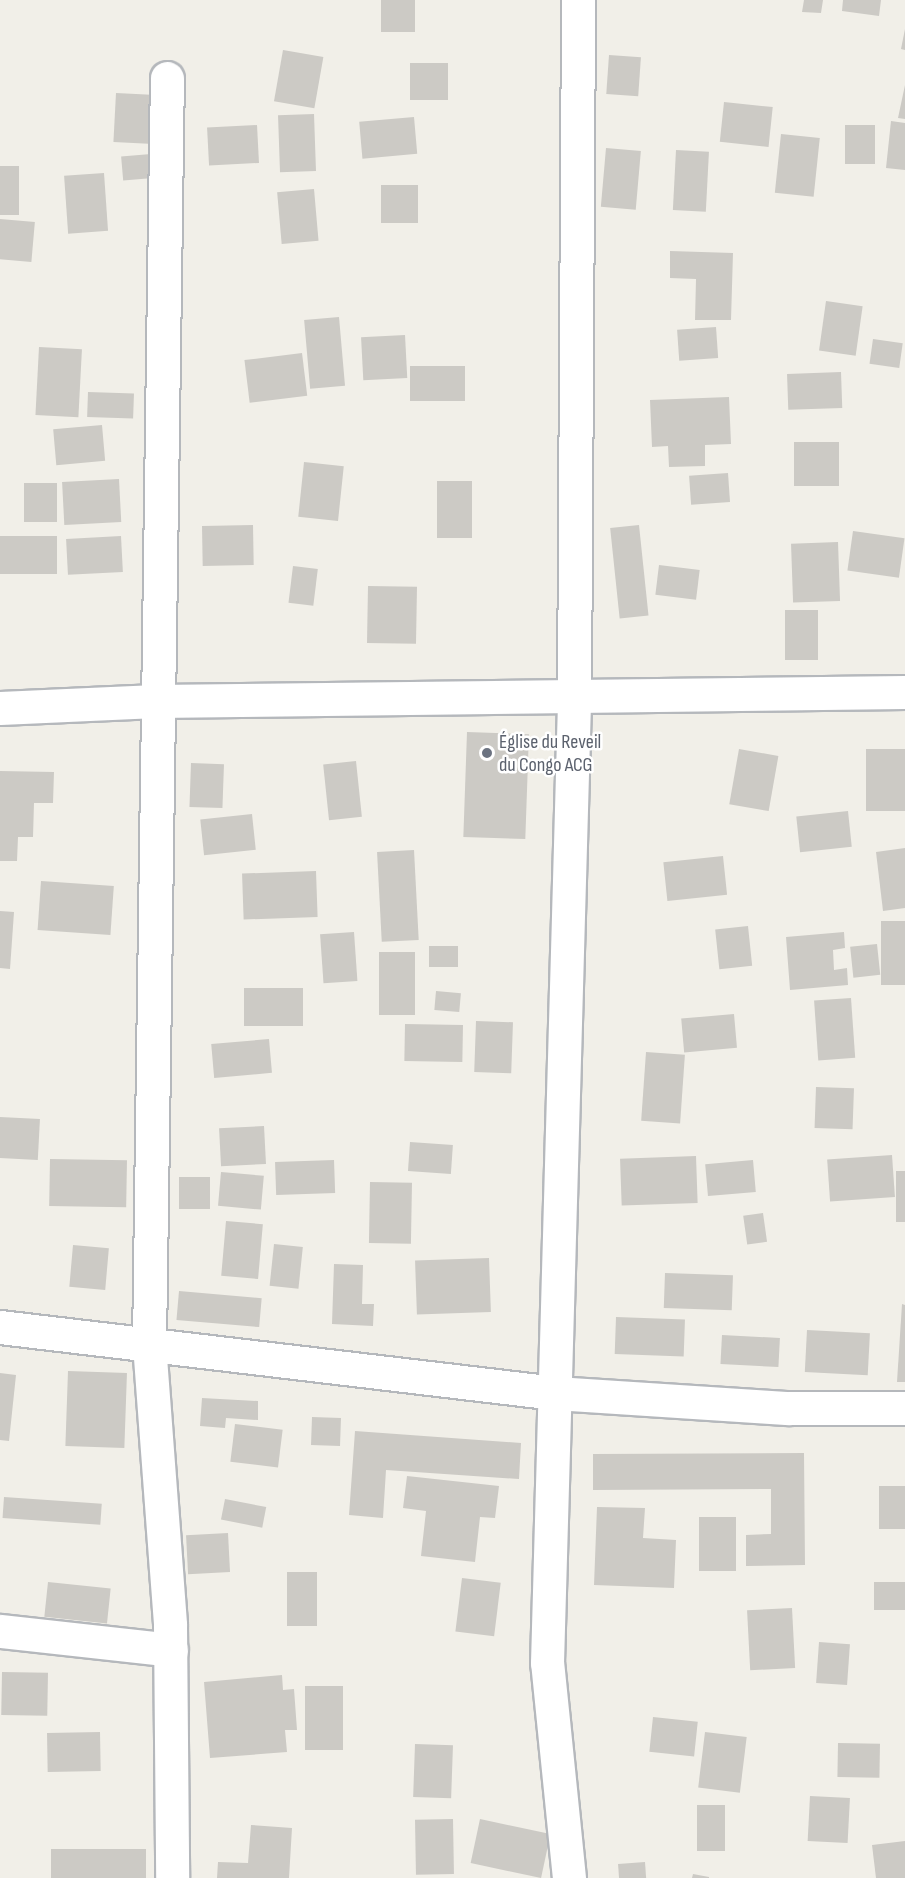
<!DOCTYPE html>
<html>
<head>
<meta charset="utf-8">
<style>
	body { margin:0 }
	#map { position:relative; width:905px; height:1878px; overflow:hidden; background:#f1efe8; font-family:"Sofia Sans Condensed",sans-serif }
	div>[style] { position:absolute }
	.building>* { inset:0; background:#cccac5; transform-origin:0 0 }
	.roads { filter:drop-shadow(2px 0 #b5b8bc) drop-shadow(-2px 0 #b5b8bc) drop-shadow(0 2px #b5b8bc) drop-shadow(0 -2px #b5b8bc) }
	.minor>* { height:33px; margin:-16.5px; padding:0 16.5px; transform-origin:16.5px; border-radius:16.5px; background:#fff }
	.tertiary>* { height:33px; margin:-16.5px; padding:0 16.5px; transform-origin:16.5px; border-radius:16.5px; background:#fff }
	.dots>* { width:16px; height:16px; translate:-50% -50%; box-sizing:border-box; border:3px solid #fff; border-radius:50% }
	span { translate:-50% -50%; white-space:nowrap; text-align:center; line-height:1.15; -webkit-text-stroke:5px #fff; paint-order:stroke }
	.worship-label { font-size:20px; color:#5b616d }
	.left { translate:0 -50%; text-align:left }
</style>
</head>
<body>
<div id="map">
	<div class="building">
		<div style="left:381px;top:0;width:34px;height:32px"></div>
		<div style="clip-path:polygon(804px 0,823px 0,821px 13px,802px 12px)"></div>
		<div style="clip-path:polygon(843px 0,881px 0,879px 16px,842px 11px)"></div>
		<div style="clip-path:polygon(905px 29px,905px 50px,901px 49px)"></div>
		<div style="left:283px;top:50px;width:41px;height:52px;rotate:10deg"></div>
		<div style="left:609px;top:55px;width:32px;height:39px;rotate:4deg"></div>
		<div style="left:410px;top:63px;width:38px;height:37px"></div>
		<div style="clip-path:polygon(905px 85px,905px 119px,898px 118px)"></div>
		<div style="left:116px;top:93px;width:35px;height:49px;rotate:3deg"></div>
		<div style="left:724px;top:102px;width:49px;height:40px;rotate:6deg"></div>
		<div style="left:314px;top:114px;width:57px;height:36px;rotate:88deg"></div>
		<div style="left:414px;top:117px;width:37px;height:55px;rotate:85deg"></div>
		<div style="clip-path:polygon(891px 121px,905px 123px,905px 170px,886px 168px)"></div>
		<div style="left:257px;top:125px;width:38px;height:50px;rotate:87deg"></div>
		<div style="left:845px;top:125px;width:30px;height:39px"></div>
		<div style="left:781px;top:134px;width:39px;height:59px;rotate:6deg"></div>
		<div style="left:606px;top:148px;width:35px;height:59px;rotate:5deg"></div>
		<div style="left:676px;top:150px;width:33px;height:60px;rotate:3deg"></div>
		<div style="left:151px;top:154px;width:24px;height:30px;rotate:85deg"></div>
		<div style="left:0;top:166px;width:19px;height:49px"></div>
		<div style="left:104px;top:173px;width:58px;height:40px;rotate:86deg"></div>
		<div style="left:381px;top:185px;width:37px;height:38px"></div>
		<div style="left:314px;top:189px;width:52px;height:37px;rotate:85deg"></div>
		<div style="left:0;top:219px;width:35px;height:40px;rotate:5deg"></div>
		<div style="clip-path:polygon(670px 251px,733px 253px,731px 320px,695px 320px,696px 279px,670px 278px)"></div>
		<div style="left:826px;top:301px;width:37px;height:50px;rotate:8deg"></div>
		<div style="left:339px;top:317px;width:69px;height:35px;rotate:85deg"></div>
		<div style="left:716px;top:327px;width:31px;height:39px;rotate:86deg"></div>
		<div style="left:405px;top:335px;width:43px;height:44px;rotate:87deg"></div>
		<div style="left:873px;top:339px;width:30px;height:25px;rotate:8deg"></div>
		<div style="left:39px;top:347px;width:43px;height:68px;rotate:3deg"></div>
		<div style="left:302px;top:353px;width:43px;height:58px;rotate:83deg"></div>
		<div style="left:410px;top:366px;width:55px;height:35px"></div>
		<div style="left:841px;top:372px;width:36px;height:54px;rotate:88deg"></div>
		<div style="left:88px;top:392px;width:46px;height:25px;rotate:2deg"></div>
		<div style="clip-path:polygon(729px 397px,731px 444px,705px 445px,705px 466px,669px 467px,668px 446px,652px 447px,650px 400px)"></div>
		<div style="left:102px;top:425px;width:36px;height:49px;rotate:85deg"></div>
		<div style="left:794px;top:442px;width:45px;height:44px"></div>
		<div style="left:304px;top:462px;width:40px;height:55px;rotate:6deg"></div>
		<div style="left:728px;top:473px;width:29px;height:39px;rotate:86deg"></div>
		<div style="left:119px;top:479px;width:43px;height:57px;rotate:87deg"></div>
		<div style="left:437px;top:481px;width:35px;height:57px"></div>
		<div style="left:24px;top:483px;width:33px;height:39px"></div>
		<div style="left:253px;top:525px;width:40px;height:51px;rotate:89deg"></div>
		<div style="left:639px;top:525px;width:91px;height:29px;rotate:84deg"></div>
		<div style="left:853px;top:531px;width:52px;height:40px;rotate:8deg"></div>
		<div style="left:57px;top:536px;width:38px;height:57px;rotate:90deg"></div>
		<div style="left:121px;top:536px;width:36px;height:55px;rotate:87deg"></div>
		<div style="left:838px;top:542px;width:59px;height:47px;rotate:88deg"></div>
		<div style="left:659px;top:565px;width:41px;height:30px;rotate:7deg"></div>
		<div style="left:293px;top:566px;width:25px;height:37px;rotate:7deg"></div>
		<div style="left:368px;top:586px;width:49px;height:57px;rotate:1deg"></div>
		<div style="left:785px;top:610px;width:33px;height:50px"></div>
		<div style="left:467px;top:732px;width:62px;height:105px;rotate:2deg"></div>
		<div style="left:739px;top:749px;width:40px;height:56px;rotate:10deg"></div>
		<div style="left:905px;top:749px;width:62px;height:39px;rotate:90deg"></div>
		<div style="left:356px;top:761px;width:56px;height:33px;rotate:84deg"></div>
		<div style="left:191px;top:763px;width:33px;height:44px;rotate:2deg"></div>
		<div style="clip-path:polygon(0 771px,54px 772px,53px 803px,34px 803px,33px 837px,18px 837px,17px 861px,0 861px)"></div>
		<div style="left:848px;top:811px;width:36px;height:52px;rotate:84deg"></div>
		<div style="left:252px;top:814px;width:36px;height:52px;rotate:84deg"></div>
		<div style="clip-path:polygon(905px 848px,905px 908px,883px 911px,876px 852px)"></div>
		<div style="left:414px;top:850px;width:90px;height:37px;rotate:87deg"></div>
		<div style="left:723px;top:856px;width:39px;height:60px;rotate:84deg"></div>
		<div style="left:316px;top:871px;width:46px;height:74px;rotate:88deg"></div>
		<div style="left:41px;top:881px;width:73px;height:49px;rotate:4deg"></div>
		<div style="clip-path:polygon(0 911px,14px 912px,10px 969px,0 968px)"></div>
		<div style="left:905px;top:921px;width:64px;height:24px;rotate:90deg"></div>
		<div style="left:748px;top:926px;width:40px;height:33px;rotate:84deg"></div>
		<div style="left:354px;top:932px;width:49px;height:34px;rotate:86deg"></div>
		<div style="clip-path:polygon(844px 932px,845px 948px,833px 950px,834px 970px,847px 968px,848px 985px,790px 990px,786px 937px)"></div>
		<div style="left:877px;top:944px;width:31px;height:27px;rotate:84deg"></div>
		<div style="left:429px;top:946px;width:29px;height:21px"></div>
		<div style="left:379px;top:952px;width:36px;height:63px"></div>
		<div style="left:303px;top:988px;width:38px;height:59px;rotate:90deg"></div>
		<div style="left:436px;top:991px;width:25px;height:19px;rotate:5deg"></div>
		<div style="left:851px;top:998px;width:60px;height:37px;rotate:86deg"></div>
		<div style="left:734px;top:1014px;width:34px;height:53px;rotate:85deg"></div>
		<div style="left:476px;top:1021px;width:37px;height:51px;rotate:2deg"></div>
		<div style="left:405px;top:1024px;width:58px;height:37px;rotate:1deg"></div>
		<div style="left:269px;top:1039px;width:34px;height:58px;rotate:85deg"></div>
		<div style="left:646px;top:1052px;width:39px;height:69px;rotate:4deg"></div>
		<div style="left:816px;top:1087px;width:38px;height:41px;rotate:2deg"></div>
		<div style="left:0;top:1117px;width:40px;height:41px;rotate:3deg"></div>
		<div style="left:264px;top:1126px;width:38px;height:45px;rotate:87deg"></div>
		<div style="left:410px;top:1142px;width:43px;height:29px;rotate:4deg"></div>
		<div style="left:892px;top:1155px;width:42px;height:65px;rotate:86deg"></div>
		<div style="left:696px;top:1156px;width:47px;height:76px;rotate:88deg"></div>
		<div style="left:50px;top:1159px;width:77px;height:47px;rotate:1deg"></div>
		<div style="left:334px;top:1160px;width:33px;height:59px;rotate:88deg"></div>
		<div style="left:753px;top:1160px;width:32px;height:48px;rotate:85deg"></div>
		<div style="left:896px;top:1171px;width:9px;height:51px"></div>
		<div style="left:221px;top:1172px;width:43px;height:34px;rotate:5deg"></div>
		<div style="left:179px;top:1177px;width:31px;height:32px"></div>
		<div style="left:370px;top:1182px;width:42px;height:61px;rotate:1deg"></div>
		<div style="left:763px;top:1213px;width:29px;height:20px;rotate:82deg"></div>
		<div style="left:226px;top:1221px;width:37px;height:55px;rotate:5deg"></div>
		<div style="left:274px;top:1244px;width:29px;height:42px;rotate:6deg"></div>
		<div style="left:73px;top:1245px;width:36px;height:42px;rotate:5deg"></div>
		<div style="left:489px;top:1258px;width:54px;height:74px;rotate:88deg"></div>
		<div style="clip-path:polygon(334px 1264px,363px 1265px,362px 1304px,374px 1304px,373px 1326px,332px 1324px)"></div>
		<div style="left:665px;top:1273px;width:68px;height:35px;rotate:2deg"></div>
		<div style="left:179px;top:1291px;width:83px;height:29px;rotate:5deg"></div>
		<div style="clip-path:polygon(902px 1304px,905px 1305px,905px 1382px,897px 1382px)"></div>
		<div style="left:616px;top:1317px;width:69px;height:37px;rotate:2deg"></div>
		<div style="left:807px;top:1330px;width:63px;height:42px;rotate:3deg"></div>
		<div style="left:722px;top:1335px;width:58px;height:29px;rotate:3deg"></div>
		<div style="left:68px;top:1371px;width:59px;height:75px;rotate:2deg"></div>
		<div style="clip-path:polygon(0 1373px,16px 1375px,9px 1441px,0 1440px)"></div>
		<div style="clip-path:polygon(202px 1398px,258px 1401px,258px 1420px,226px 1418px,225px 1428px,200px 1426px)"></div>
		<div style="left:312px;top:1417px;width:29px;height:28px;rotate:2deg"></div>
		<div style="left:235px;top:1424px;width:48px;height:38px;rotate:7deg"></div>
		<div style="clip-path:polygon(355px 1431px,521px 1443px,519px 1479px,386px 1470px,383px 1518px,349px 1515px)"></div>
		<div style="clip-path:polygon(804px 1453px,805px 1565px,746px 1566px,746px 1535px,771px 1534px,771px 1489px,593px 1490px,593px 1454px)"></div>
		<div style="clip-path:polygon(407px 1476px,499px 1486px,495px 1518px,480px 1517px,475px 1562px,421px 1556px,426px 1511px,403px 1508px)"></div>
		<div style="left:879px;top:1486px;width:26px;height:43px"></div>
		<div style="left:4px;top:1497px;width:98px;height:21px;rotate:4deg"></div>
		<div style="left:225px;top:1499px;width:42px;height:21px;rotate:11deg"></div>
		<div style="clip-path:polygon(597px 1507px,645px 1508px,643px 1538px,676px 1540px,674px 1588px,594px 1585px)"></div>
		<div style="left:699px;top:1517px;width:37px;height:54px"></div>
		<div style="left:228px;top:1533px;width:39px;height:42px;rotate:87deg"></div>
		<div style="left:287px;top:1572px;width:30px;height:54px"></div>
		<div style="left:462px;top:1578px;width:39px;height:54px;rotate:7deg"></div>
		<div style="left:48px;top:1582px;width:63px;height:35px;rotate:6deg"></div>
		<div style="left:905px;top:1582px;width:28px;height:31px;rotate:90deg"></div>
		<div style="left:792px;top:1608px;width:60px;height:45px;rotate:87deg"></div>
		<div style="left:819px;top:1642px;width:31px;height:41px;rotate:4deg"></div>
		<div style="left:2px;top:1672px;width:46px;height:43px;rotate:1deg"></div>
		<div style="clip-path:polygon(282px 1675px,283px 1690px,294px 1689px,297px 1730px,285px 1730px,287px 1752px,210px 1758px,204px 1682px)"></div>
		<div style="left:305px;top:1686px;width:38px;height:64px"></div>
		<div style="left:653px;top:1717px;width:45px;height:35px;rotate:6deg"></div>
		<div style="left:100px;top:1732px;width:39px;height:53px;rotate:89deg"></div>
		<div style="left:705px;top:1732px;width:42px;height:56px;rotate:7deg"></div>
		<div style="left:838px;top:1743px;width:42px;height:34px;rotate:1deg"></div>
		<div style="left:415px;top:1744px;width:38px;height:53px;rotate:2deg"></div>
		<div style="left:810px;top:1796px;width:40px;height:45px;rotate:3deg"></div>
		<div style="left:697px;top:1805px;width:28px;height:46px"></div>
		<div style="left:453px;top:1819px;width:55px;height:38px;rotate:89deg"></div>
		<div style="left:480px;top:1819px;width:72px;height:45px;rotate:12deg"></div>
		<div style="clip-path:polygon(251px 1825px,292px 1828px,289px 1878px,217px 1878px,218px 1862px,248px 1863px)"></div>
		<div style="clip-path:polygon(905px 1841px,905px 1878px,876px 1878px,872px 1845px)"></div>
		<div style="left:146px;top:1849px;width:29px;height:95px;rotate:90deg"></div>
		<div style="left:645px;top:1862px;width:16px;height:27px;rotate:86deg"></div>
		<div style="clip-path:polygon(693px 1874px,709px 1877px,709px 1878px,692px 1878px)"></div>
	</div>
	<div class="roads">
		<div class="minor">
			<div style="left:0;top:708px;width:156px;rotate:-2.6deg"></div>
			<div style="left:156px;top:701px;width:749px;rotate:-0.69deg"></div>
			<div style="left:149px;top:1344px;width:1266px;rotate:-89.19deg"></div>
			<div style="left:0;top:1631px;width:172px;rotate:6.3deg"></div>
			<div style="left:569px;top:1878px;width:216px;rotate:-95.8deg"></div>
			<div style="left:547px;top:1663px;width:963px;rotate:-88.39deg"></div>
			<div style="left:574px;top:700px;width:700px;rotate:-89.67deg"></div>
		</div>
		<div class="tertiary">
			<div style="left:0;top:1327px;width:559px;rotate:6.78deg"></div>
			<div style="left:555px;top:1393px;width:235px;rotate:3.7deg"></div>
			<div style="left:790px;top:1408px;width:115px"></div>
			<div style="left:149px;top:1344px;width:282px;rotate:85.7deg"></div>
			<div style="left:170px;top:1625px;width:253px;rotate:89.5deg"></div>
		</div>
	</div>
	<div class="dots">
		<div style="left:487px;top:753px;background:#6b7280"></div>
	</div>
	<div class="worship-label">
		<span class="left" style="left:499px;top:754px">Église du Reveil<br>du Congo ACG</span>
	</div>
</div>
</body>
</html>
